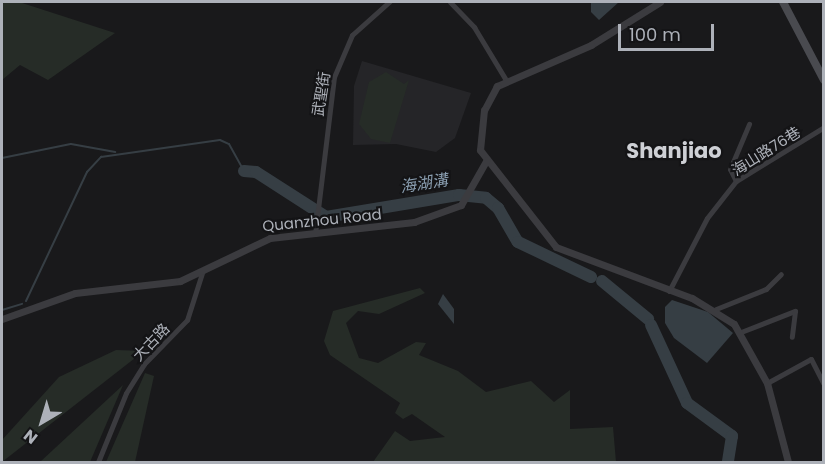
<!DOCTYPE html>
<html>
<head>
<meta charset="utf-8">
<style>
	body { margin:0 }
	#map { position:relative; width:825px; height:464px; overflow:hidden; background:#19191b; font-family:Poppins,"Noto Sans TC",sans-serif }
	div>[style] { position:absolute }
	.built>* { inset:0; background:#252528 }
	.green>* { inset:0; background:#262c27 }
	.water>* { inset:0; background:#363e44 }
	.stream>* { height:2px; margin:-1px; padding:0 1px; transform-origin:1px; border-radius:1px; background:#363e44 }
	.river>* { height:12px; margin:-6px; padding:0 6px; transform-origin:6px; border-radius:6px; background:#363e44 }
	.minor>* { height:5px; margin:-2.5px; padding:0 2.5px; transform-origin:2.5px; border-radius:2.5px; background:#3b3b3f }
	.tertiary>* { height:7px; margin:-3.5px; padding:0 3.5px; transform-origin:3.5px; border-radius:3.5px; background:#3b3b3f }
	.secondary>* { height:8px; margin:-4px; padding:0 4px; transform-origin:4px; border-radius:4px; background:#494a4f }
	span { translate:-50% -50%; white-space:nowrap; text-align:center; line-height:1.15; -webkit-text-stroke:4.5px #141416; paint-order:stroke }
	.street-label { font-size:15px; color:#adb1b9 }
	.water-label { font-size:16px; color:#899daf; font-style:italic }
	.district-label { font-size:21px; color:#ced0d5; font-weight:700 }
	.frame { position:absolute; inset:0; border:3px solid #adb1b9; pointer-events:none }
	.north { position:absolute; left:12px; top:392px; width:60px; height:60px; -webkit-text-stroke:4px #141416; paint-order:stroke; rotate:218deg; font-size:16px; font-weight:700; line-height:24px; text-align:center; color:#adb1b9 }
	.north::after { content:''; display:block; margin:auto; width:21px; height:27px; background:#adb1b9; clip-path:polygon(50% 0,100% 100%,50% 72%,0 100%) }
	.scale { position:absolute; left:618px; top:24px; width:96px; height:27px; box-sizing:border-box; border:3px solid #adb1b9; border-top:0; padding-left:8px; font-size:18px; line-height:21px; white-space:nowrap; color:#adb1b9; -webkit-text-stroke:4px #141416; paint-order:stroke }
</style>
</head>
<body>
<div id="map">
	<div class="built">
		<div style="clip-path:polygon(362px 61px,471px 93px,455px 138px,436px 152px,396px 144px,353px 145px,354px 86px)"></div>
	</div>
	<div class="green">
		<div style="clip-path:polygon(2px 2px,19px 2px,115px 33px,48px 80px,20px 65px,2px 80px)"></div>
		<div style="clip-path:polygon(386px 72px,404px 84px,409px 80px,390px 143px,371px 139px,359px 124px,369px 82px)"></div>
		<div style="clip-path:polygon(420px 288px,425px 293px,379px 314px,358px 311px,346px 323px,359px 358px,378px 363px,416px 342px,426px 343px,419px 355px,458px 371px,486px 392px,531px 381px,554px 402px,570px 390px,570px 429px,613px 427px,616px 462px,373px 462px,395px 431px,410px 441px,445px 437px,412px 414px,403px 419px,395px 413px,400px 403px,330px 355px,324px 341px,333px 311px)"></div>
		<div style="clip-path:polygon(116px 350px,144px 351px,2px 462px,2px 440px,59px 377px)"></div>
		<div style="clip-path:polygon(145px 373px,154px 376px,135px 462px,106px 462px)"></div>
		<div style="clip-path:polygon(123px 385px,90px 462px,40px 462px)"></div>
	</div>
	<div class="water">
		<div style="clip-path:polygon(591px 2px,619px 2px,599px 20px,591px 12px)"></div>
		<div style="clip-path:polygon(443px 294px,454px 309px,454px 324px,438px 304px)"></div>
		<div style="clip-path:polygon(672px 300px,708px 312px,733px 333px,707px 363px,674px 338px,665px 323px,665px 307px)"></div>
	</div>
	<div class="stream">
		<div style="left:2px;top:158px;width:70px;rotate:-11.5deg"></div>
		<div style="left:71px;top:144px;width:45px;rotate:10.3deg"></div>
		<div style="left:26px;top:301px;width:143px;rotate:-64.7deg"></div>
		<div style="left:87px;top:172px;width:21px;rotate:-47deg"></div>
		<div style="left:101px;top:157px;width:120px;rotate:-8.1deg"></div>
		<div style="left:220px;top:140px;width:10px;rotate:24deg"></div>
		<div style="left:229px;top:144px;width:31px;rotate:61deg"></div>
		<div style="left:2px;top:310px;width:21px;rotate:-17deg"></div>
	</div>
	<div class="river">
		<div style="left:244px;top:171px;width:12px;rotate:5deg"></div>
		<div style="left:256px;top:172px;width:83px;rotate:32.7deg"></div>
		<div style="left:326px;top:217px;width:135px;rotate:-9.4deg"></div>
		<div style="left:459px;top:195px;width:27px;rotate:6deg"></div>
		<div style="left:486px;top:198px;width:16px;rotate:40deg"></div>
		<div style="left:498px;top:208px;width:39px;rotate:60deg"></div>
		<div style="left:518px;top:242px;width:81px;rotate:25.6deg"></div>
		<div style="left:602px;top:281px;width:60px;rotate:39.6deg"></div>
		<div style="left:651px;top:325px;width:86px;rotate:65.2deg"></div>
		<div style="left:687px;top:403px;width:56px;rotate:36.3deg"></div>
		<div style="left:732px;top:436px;width:26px;rotate:99deg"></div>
	</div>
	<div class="minor">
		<div style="left:450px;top:2px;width:35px;rotate:46deg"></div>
		<div style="left:474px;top:27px;width:62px;rotate:58.9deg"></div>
		<div style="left:736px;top:181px;width:13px;rotate:-117deg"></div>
		<div style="left:730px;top:169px;width:49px;rotate:-67.1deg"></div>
		<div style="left:315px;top:234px;width:158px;rotate:-83.1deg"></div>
		<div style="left:334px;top:77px;width:46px;rotate:-66.8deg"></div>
		<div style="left:352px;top:35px;width:50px;rotate:-41.7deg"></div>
		<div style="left:669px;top:291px;width:82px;rotate:-62.5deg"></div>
		<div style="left:707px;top:218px;width:47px;rotate:-51.9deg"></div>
		<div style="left:736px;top:181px;width:103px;rotate:-31.5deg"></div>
		<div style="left:716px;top:309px;width:54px;rotate:-21.8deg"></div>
		<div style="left:766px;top:289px;width:21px;rotate:-45deg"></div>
		<div style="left:741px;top:332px;width:58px;rotate:-21.3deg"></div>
		<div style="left:795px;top:311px;width:26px;rotate:97deg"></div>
		<div style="left:767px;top:383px;width:50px;rotate:-28.6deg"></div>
		<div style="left:811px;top:359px;width:27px;rotate:63deg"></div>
		<div style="left:98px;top:462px;width:74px;rotate:-67.9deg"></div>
		<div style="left:126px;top:393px;width:34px;rotate:-58deg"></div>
		<div style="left:144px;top:364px;width:62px;rotate:-45.7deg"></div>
		<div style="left:187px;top:320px;width:52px;rotate:-72.3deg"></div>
	</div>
	<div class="tertiary">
		<div style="left:660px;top:2px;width:81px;rotate:148.1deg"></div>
		<div style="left:591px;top:45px;width:103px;rotate:156.4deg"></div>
		<div style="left:497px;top:86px;width:27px;rotate:118deg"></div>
		<div style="left:484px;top:110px;width:40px;rotate:95.7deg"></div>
		<div style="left:480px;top:150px;width:123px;rotate:51.9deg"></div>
		<div style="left:556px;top:247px;width:145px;rotate:20.6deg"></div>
		<div style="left:692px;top:298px;width:49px;rotate:31.8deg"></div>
		<div style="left:734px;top:324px;width:68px;rotate:60.8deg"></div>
		<div style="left:767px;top:383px;width:82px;rotate:75.1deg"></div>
		<div style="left:2px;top:319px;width:77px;rotate:-19.6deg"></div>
		<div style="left:75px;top:293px;width:106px;rotate:-6.5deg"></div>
		<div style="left:180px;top:281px;width:100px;rotate:-25.5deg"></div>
		<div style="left:270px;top:238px;width:145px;rotate:-6.3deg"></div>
		<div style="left:414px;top:222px;width:50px;rotate:-19.9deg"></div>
		<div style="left:461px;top:205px;width:51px;rotate:-60.4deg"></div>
	</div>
	<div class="secondary">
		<div style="left:783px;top:2px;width:88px;rotate:62.3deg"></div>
	</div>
	<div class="street-label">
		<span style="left:321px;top:94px;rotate:-81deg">武聖街</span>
		<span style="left:766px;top:151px;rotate:-32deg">海山路76巷</span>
		<span style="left:322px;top:220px;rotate:-6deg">Quanzhou Road</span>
		<span style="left:151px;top:342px;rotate:-46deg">大古路</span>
	</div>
	<div class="water-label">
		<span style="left:424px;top:184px;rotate:-9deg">海湖溝</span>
	</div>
	<div class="district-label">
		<span style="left:674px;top:151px">Shanjiao</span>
	</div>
	<div class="frame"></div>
	<div class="north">N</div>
	<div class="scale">100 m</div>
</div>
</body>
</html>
